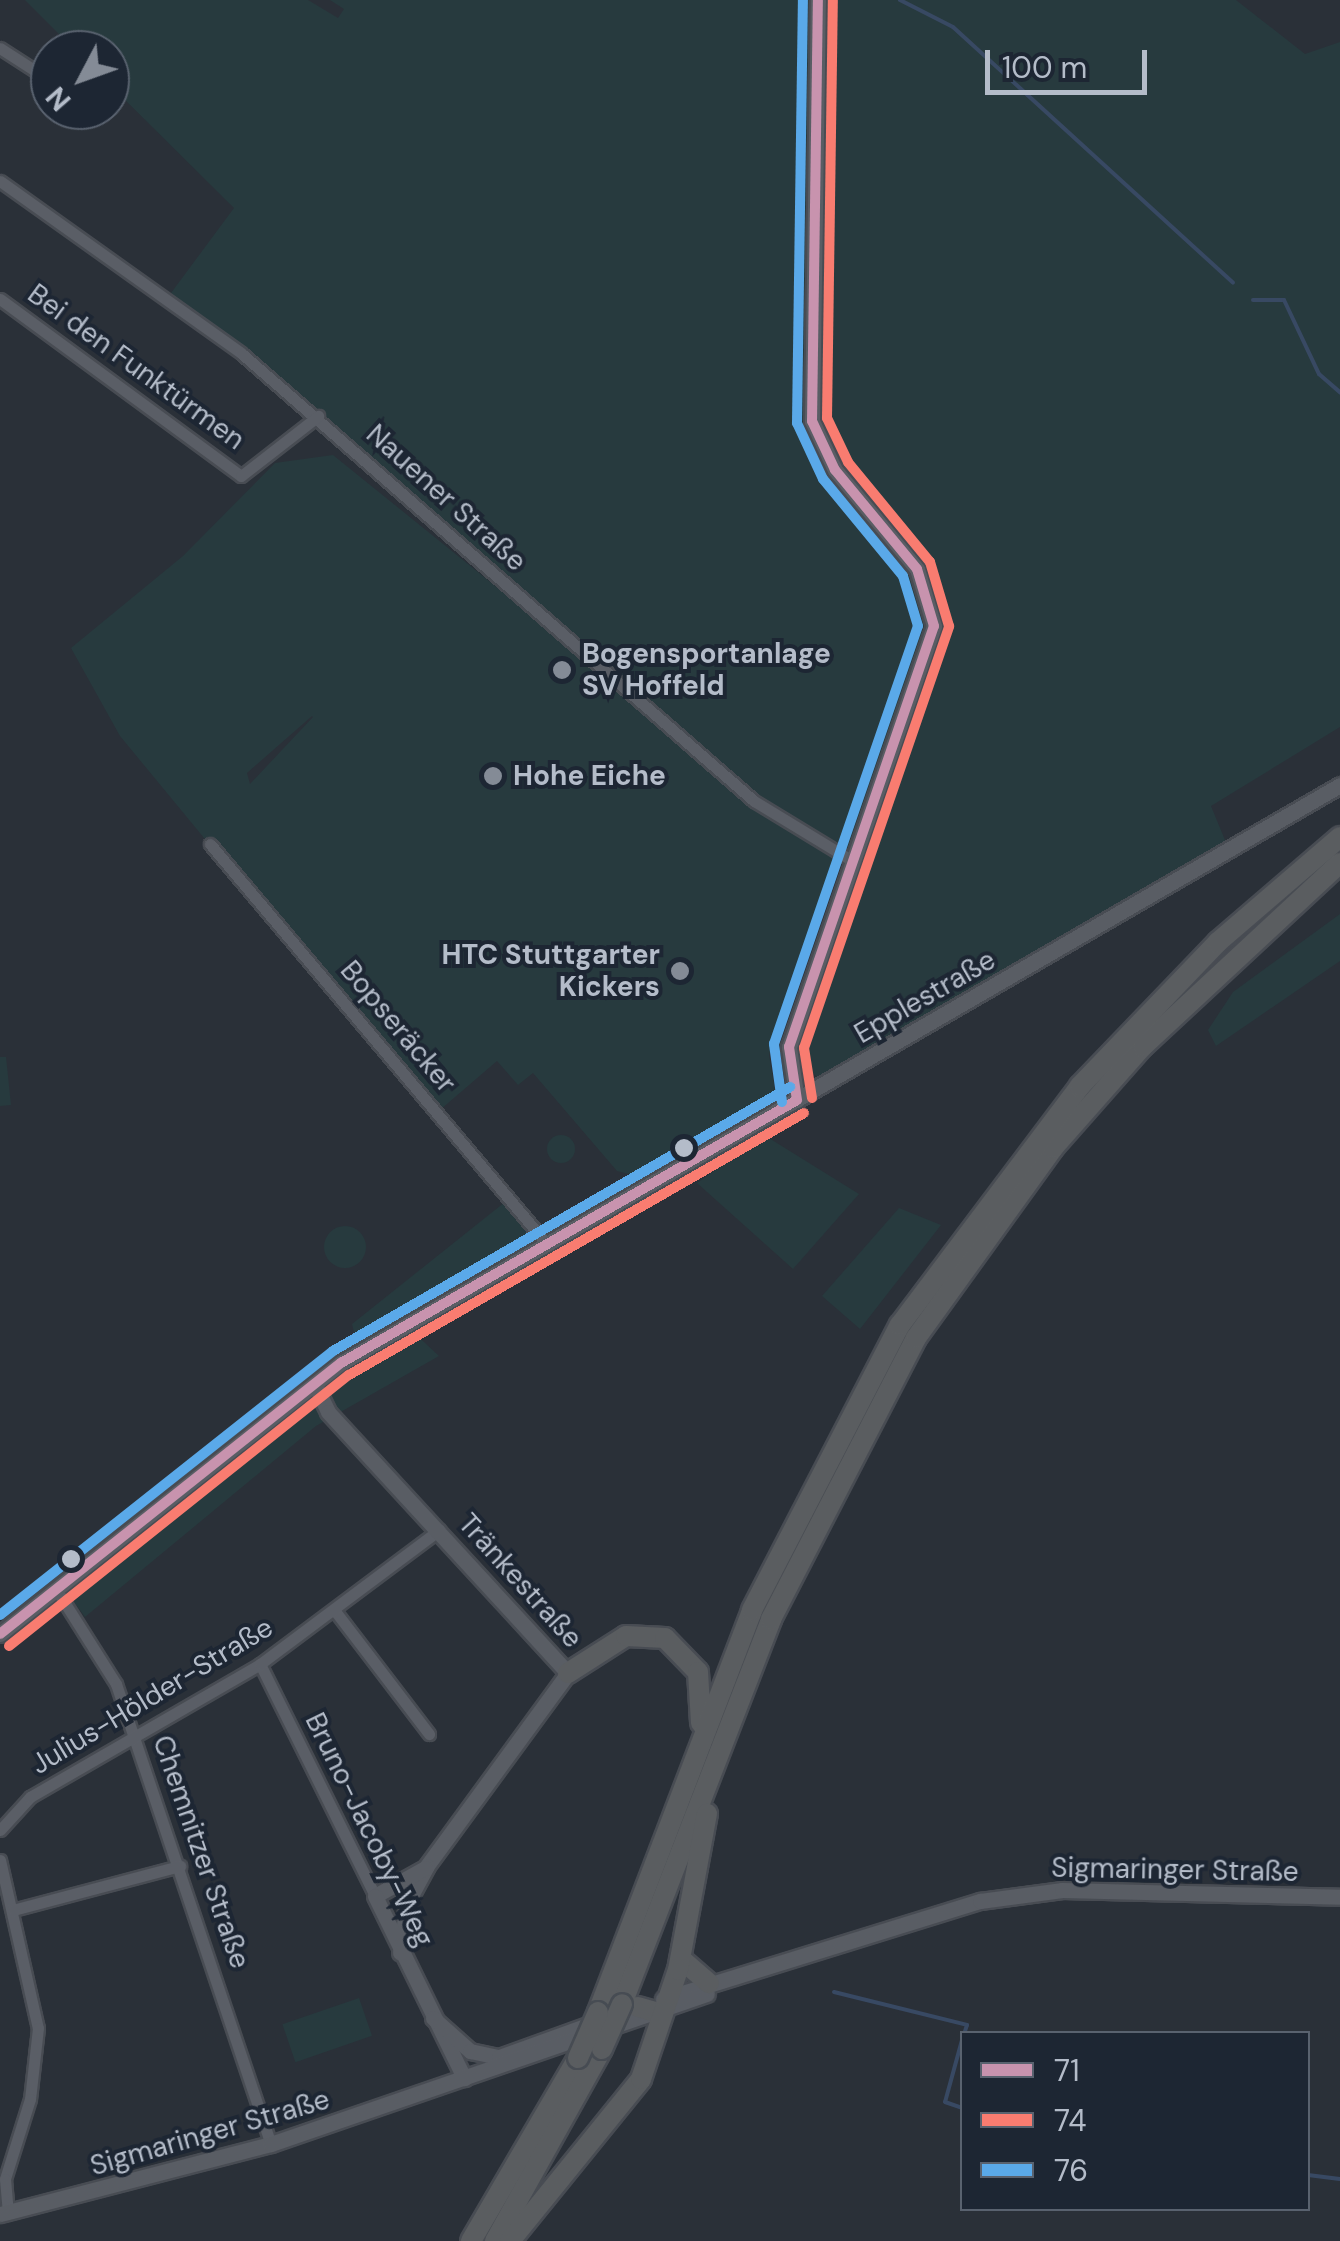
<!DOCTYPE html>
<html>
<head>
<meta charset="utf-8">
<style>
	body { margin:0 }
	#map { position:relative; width:1340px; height:2241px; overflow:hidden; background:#2a3038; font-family:"DM Sans",sans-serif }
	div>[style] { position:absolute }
	.green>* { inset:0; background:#273a3e; transform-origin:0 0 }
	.round { border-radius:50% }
	.stream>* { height:4px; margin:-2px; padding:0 2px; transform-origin:2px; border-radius:2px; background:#384963 }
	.roads { filter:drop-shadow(2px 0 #484c53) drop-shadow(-2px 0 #484c53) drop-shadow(0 2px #484c53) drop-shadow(0 -2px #484c53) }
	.street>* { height:11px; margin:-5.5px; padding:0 5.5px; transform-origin:5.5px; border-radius:5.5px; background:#5a5e66 }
	.secondary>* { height:15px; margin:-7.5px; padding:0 7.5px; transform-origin:7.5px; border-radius:7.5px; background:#595d64 }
	.highway>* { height:20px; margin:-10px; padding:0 10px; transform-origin:10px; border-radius:10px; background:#5a5d60 }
	.bridges { filter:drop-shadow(2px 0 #474c53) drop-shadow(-2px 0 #474c53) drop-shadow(0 2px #474c53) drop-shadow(0 -2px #474c53) }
	.highway-bridge>* { height:20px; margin:-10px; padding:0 10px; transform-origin:10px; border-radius:10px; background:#5a5d60 }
	.bus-1>* { height:10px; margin:-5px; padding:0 5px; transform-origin:5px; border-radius:5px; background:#c893ae }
	.bus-2>* { height:10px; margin:-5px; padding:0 5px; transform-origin:5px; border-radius:5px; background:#f97c70 }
	.bus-3>* { height:10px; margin:-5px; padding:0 5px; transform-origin:5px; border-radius:5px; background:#5aa9e9 }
	.dots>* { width:28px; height:28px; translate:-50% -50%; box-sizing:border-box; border:5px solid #1d2633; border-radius:50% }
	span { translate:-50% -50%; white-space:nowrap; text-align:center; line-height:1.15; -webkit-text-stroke:8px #1d2633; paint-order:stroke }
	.street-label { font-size:28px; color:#b4bcc9 }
	.poi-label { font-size:28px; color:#b4bcc9; font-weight:700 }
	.left { translate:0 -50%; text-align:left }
	.right { translate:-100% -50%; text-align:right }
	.legend { position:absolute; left:960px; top:2031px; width:350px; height:180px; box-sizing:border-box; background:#1d2633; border:2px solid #59626f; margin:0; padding:12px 18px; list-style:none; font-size:30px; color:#b4bcc9 }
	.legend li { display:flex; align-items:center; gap:20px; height:50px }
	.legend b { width:50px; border:2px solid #59626f }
	.north { position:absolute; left:30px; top:30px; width:100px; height:100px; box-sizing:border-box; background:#1d2633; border:2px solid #59626f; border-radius:50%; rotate:229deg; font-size:28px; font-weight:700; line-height:40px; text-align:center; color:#b4bcc9 }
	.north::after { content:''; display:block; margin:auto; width:35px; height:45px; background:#848b96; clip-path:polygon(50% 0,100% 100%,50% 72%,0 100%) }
	.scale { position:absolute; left:985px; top:50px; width:162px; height:45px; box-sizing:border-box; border:5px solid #b4bcc9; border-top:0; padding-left:12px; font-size:30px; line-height:35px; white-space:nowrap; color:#b4bcc9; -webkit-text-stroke:8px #1d2633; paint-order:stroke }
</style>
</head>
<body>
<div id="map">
	<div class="green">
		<div style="clip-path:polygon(evenodd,25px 0,308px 0,338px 18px,344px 9px,330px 0,1236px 0,1305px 54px,1340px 42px,1340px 727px,1211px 806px,1227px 845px,818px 1078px,801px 1061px,800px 1045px,858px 860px,790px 823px,838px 860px,769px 1055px,777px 1102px,637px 1176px,617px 1171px,533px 1073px,518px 1085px,497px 1061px,433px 1116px,120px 736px,71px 648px,183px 556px,275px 463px,333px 455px,728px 774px,171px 293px,234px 208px,110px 85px,110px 50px,75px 50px,25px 0,312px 716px,313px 717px,250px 784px,247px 773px,312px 716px)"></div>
		<div style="clip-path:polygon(1340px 914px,1340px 961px,1216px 1046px,1208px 1030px,1233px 992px)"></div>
		<div style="clip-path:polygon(0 1057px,6px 1057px,11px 1105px,0 1106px)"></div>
		<div class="round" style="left:547px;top:1135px;width:28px;height:28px"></div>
		<div style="clip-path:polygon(764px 1135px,859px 1194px,793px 1269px,697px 1183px)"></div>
		<div style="clip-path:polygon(505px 1202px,529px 1229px,518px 1252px,374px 1337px,354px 1332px,352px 1324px)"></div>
		<div style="clip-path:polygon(899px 1208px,941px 1225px,860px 1329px,822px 1296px)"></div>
		<div class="round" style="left:324px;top:1226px;width:42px;height:42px"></div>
		<div style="clip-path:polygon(410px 1329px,439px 1356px,316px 1426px,85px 1617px,71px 1598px,77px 1581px,340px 1371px)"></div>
		<div style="left:359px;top:1998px;width:40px;height:81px;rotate:71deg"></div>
	</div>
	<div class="stream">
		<div style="left:900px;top:0;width:59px;rotate:27deg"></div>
		<div style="left:953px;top:27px;width:379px;rotate:42.4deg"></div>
		<div style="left:1253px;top:300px;width:31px"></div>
		<div style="left:1284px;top:300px;width:82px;rotate:64.7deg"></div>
		<div style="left:1319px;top:374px;width:28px;rotate:41deg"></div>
		<div style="left:834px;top:1992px;width:137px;rotate:13.9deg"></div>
		<div style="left:967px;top:2025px;width:9px;rotate:108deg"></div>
		<div style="left:962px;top:2040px;width:64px;rotate:105.3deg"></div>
		<div style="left:945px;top:2102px;width:18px;rotate:19deg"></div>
		<div style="left:1308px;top:2175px;width:32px;rotate:7deg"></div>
	</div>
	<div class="roads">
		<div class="street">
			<div style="left:0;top:48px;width:44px;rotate:33deg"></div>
			<div style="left:0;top:181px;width:296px;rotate:35.5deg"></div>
			<div style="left:241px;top:353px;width:681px;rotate:41.13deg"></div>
			<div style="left:754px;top:801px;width:114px;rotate:31.3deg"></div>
			<div style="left:0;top:299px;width:299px;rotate:36.3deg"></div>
			<div style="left:241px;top:476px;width:98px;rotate:-37.9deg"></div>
			<div style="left:210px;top:844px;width:523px;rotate:49.89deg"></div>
			<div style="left:56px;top:1589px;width:112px;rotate:57.7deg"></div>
			<div style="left:116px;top:1684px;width:485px;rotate:71.4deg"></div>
			<div style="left:335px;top:1611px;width:155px;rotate:52.6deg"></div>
			<div style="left:260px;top:1664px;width:259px;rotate:63.6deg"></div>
			<div style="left:0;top:1830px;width:45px;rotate:-47.7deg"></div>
			<div style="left:30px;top:1797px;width:266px;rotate:-30deg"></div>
			<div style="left:260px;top:1664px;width:224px;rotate:-36.8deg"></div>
			<div style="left:0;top:1860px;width:172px;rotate:77.3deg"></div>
			<div style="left:38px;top:2028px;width:71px;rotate:96.4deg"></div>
			<div style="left:30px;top:2099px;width:84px;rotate:107.4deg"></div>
			<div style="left:5px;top:2179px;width:34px;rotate:85deg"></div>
			<div style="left:13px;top:1910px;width:173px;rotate:-14.8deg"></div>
		</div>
		<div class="secondary">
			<div style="left:797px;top:1100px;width:54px;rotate:-98.6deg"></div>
			<div style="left:789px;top:1047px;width:445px;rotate:-71deg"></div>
			<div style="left:934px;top:626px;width:59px;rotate:-106.6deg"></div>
			<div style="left:917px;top:569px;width:129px;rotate:-129.6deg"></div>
			<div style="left:835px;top:470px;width:54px;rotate:-115.1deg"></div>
			<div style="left:812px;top:421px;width:421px;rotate:-89.2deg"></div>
			<div style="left:317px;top:1389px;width:25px;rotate:64deg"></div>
			<div style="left:328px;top:1412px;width:355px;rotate:47.4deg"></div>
			<div style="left:568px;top:1673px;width:239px;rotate:126.2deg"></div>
			<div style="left:427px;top:1866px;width:42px;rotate:118.4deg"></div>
			<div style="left:407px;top:1903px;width:50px;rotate:98deg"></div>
			<div style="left:0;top:1634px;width:436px;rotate:-38.5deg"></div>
			<div style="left:341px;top:1363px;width:1154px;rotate:-30.05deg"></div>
			<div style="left:425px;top:1868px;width:57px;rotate:150.8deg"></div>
			<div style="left:375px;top:1896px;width:203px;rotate:63.9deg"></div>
			<div style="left:663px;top:1999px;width:332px;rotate:-17.2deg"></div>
			<div style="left:980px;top:1901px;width:83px;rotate:-7.6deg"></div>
			<div style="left:1062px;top:1890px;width:278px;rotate:1.4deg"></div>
			<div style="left:433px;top:2018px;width:50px;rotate:41.7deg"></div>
			<div style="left:470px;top:2051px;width:30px;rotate:12deg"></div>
			<div style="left:499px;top:2057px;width:106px;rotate:-19.8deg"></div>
			<div style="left:0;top:2214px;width:280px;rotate:-14.5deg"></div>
			<div style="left:271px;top:2144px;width:461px;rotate:-19deg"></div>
		</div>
		<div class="highway">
			<div style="left:568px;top:1673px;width:69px;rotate:-32.5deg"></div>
			<div style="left:626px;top:1636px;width:39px;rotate:3deg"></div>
			<div style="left:665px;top:1638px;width:47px;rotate:45.9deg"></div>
			<div style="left:698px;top:1672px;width:51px;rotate:86.6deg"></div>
			<div style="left:681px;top:1959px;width:37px;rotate:41deg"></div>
			<div style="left:622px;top:2004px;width:413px;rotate:-68.8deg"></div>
			<div style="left:771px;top:1619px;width:316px;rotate:-62.7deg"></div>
			<div style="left:916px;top:1338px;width:234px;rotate:-54.2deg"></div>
			<div style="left:1053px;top:1148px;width:136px;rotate:-48.6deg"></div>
			<div style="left:1143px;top:1046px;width:269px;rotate:-42.9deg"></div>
			<div style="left:638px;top:2007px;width:22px;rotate:16deg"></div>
			<div style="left:598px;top:2012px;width:430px;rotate:-69deg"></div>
			<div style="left:752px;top:1610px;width:321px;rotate:-62.6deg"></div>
			<div style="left:900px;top:1325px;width:299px;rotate:-53deg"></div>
			<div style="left:1080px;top:1086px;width:199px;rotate:-46.2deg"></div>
			<div style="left:1218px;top:942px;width:161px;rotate:-40.7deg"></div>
			<div style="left:471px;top:2241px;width:212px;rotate:-59.7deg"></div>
			<div style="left:495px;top:2241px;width:220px;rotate:-60.9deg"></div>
			<div style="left:510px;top:2241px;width:208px;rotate:-51deg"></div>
			<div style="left:641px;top:2079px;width:115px;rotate:-71.3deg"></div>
			<div style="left:678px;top:1970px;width:159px;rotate:-79.5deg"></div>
		</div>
	</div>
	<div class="bridges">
		<div class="highway-bridge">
			<div style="left:602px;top:2049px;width:49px;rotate:-66deg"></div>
			<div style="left:578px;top:2058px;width:50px;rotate:-66.5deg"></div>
		</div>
	</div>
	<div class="bus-1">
		<div style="left:797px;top:1100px;width:54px;rotate:-98.6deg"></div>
		<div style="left:789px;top:1047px;width:445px;rotate:-71deg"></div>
		<div style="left:934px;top:626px;width:59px;rotate:-106.6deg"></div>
		<div style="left:917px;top:569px;width:129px;rotate:-129.6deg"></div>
		<div style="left:835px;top:470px;width:54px;rotate:-115.1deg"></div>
		<div style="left:812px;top:421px;width:421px;rotate:-89.2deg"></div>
		<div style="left:0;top:1634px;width:436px;rotate:-38.5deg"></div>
		<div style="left:341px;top:1363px;width:526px;rotate:-29.97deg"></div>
	</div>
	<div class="bus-2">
		<div style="left:812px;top:1098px;width:51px;rotate:-99.1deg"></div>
		<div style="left:804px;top:1048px;width:446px;rotate:-71deg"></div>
		<div style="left:949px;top:626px;width:67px;rotate:-106.5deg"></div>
		<div style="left:930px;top:562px;width:129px;rotate:-129.4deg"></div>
		<div style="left:848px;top:462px;width:49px;rotate:-115.5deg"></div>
		<div style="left:827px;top:418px;width:418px;rotate:-89.2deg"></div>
		<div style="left:9px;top:1646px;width:435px;rotate:-38.6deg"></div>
		<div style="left:349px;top:1375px;width:525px;rotate:-29.93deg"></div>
	</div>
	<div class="bus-3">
		<div style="left:782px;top:1102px;width:59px;rotate:-97.9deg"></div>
		<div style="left:774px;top:1044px;width:442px;rotate:-71deg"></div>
		<div style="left:918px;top:626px;width:52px;rotate:-106.7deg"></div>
		<div style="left:903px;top:576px;width:126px;rotate:-129.5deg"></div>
		<div style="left:823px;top:479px;width:62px;rotate:-114.9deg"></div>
		<div style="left:797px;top:423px;width:423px;rotate:-89.2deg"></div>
		<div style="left:0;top:1615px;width:425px;rotate:-38.4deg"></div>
		<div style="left:333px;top:1351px;width:528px;rotate:-30.01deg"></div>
	</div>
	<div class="dots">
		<div style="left:562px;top:670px;background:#848b96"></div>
		<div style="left:493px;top:776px;background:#848b96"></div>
		<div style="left:680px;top:971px;background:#848b96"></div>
		<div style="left:684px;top:1148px;background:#b4bcc9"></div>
		<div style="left:71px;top:1559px;background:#b4bcc9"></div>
	</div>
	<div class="street-label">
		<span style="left:136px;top:367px;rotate:36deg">Bei den Funktürmen</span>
		<span style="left:446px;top:498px;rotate:42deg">Nauener Straße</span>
		<span style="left:925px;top:997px;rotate:-30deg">Epplestraße</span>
		<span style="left:398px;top:1027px;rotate:50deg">Bopseräcker</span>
		<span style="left:520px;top:1581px;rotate:48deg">Tränkestraße</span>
		<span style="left:152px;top:1696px;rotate:-31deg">Julius-Hölder-Straße</span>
		<span style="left:369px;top:1830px;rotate:64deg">Bruno-Jacoby-Weg</span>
		<span style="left:201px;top:1852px;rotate:71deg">Chemnitzer Straße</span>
		<span style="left:1175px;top:1870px;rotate:1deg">Sigmaringer Straße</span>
		<span style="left:210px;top:2133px;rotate:-16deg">Sigmaringer Straße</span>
	</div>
	<div class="poi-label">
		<span class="left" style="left:582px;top:670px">Bogensportanlage<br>SV Hoffeld</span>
		<span class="left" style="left:513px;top:776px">Hohe Eiche</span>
		<span class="right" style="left:660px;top:971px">HTC Stuttgarter<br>Kickers</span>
	</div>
	<ul class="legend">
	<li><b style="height:12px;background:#c893ae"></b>71</li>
	<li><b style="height:12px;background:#f97c70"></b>74</li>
	<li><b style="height:12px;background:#5aa9e9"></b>76</li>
	</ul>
	<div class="north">N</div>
	<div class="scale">100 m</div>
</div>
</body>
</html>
